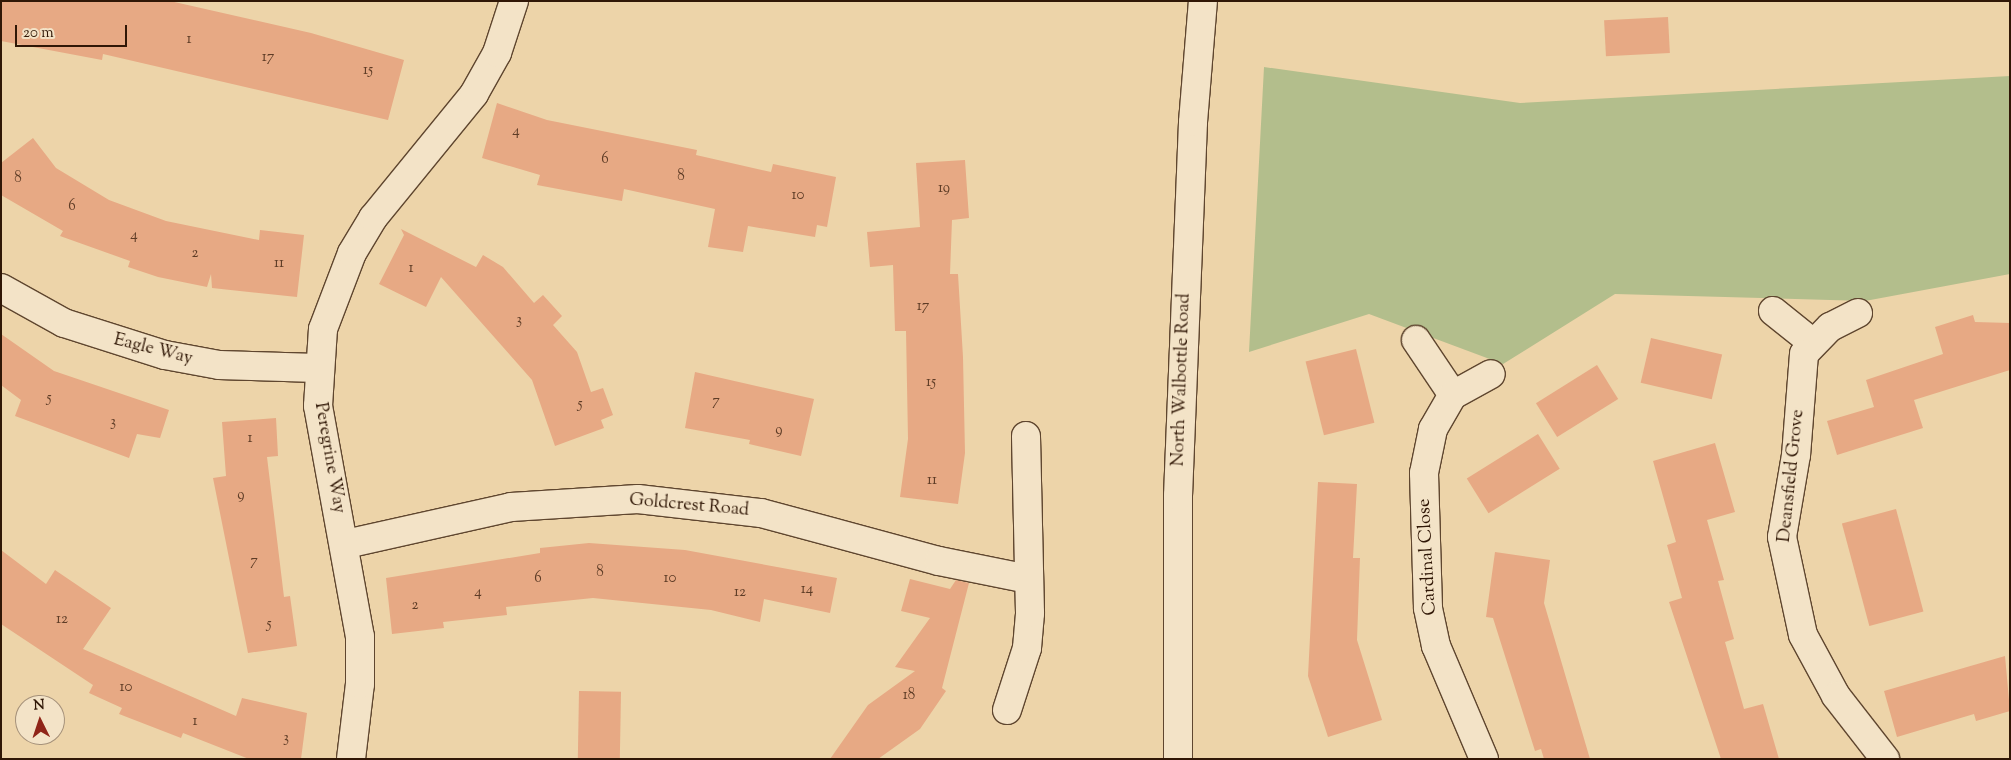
<!DOCTYPE html>
<html>
<head>
<meta charset="utf-8">
<style>
	body { margin:0 }
	#map { position:relative; width:2011px; height:760px; overflow:hidden; background:#edd4a9; font-family:"Sorts Mill Goudy",serif }
	div>[style] { position:absolute }
	.green>* { inset:0; background:#b3be8c }
	.building>* { inset:0; background:#e7a984; transform-origin:0 0 }
	.roads { filter:drop-shadow(1px 0 #5f462f) drop-shadow(-1px 0 #5f462f) drop-shadow(0 1px #5f462f) drop-shadow(0 -1px #5f462f) }
	.minor>* { height:28px; margin:-14px; padding:0 14px; transform-origin:14px; border-radius:14px; background:#f3e3c7 }
	.tertiary>* { height:28px; margin:-14px; padding:0 14px; transform-origin:14px; border-radius:14px; background:#f3e3c7 }
	span { translate:-50% -50%; white-space:nowrap; text-align:center; line-height:1.15; -webkit-text-stroke:4px #f3e3c7; paint-order:stroke }
	.number-label { font-size:15px; color:#5e3c26 }
	.number-label span { -webkit-text-stroke-width:0 }
	.street-label { font-size:18px; color:#301706 }
	.frame { position:absolute; inset:0; border:2px solid #301706; pointer-events:none }
	.north { position:absolute; left:15px; top:695px; width:50px; height:50px; box-sizing:border-box; background:#f3e3c7; border:1px solid #a5917a; border-radius:50%; rotate:356deg; font-size:14px; font-weight:700; line-height:20px; text-align:center; color:#301706 }
	.north::after { content:''; display:block; margin:auto; width:18px; height:22px; background:#8f2418; clip-path:polygon(50% 0,100% 100%,50% 72%,0 100%) }
	.scale { position:absolute; left:15px; top:25px; width:112px; height:22px; box-sizing:border-box; border:2px solid #301706; border-top:0; padding-left:6px; font-size:15px; line-height:18px; white-space:nowrap; color:#301706; -webkit-text-stroke:4px #f3e3c7; paint-order:stroke }
</style>
</head>
<body>
<div id="map">
	<div class="green">
		<div style="clip-path:polygon(1264px 67px,1520px 103px,2010px 76px,2010px 274px,1865px 301px,1615px 294px,1503px 364px,1369px 314px,1249px 352px)"></div>
	</div>
	<div class="building">
		<div style="clip-path:polygon(1px 1px,170px 1px,311px 33px,404px 60px,388px 120px,103px 54px,102px 60px,1px 41px)"></div>
		<div style="left:1668px;top:17px;width:36px;height:64px;rotate:87deg"></div>
		<div style="clip-path:polygon(497px 103px,547px 120px,697px 150px,696px 155px,771px 172px,773px 164px,836px 177px,827px 227px,817px 225px,815px 237px,748px 226px,743px 252px,708px 247px,715px 209px,624px 189px,622px 201px,537px 185px,540px 175px,482px 158px)"></div>
		<div style="clip-path:polygon(33px 138px,56px 168px,109px 200px,166px 221px,259px 240px,260px 230px,304px 235px,297px 297px,212px 288px,211px 274px,207px 287px,158px 277px,128px 267px,130px 261px,60px 236px,63px 231px,1px 195px,1px 163px)"></div>
		<div style="clip-path:polygon(965px 160px,969px 218px,952px 220px,950px 274px,958px 274px,963px 357px,965px 453px,958px 504px,900px 497px,908px 439px,906px 331px,895px 331px,893px 265px,870px 267px,867px 232px,920px 227px,916px 163px)"></div>
		<div style="clip-path:polygon(401px 229px,476px 267px,483px 255px,503px 267px,534px 303px,543px 295px,562px 316px,553px 325px,577px 352px,591px 392px,603px 388px,613px 415px,601px 420px,604px 428px,555px 446px,532px 380px,441px 277px,426px 307px,379px 284px,404px 235px)"></div>
		<div style="clip-path:polygon(1973px 315px,1975px 322px,2010px 323px,2010px 370px,1914px 400px,1923px 428px,1837px 455px,1827px 421px,1874px 407px,1866px 380px,1943px 354px,1935px 327px)"></div>
		<div style="clip-path:polygon(1px 334px,54px 371px,169px 410px,160px 438px,137px 434px,129px 458px,15px 416px,21px 400px,1px 385px)"></div>
		<div style="left:1651px;top:338px;width:73px;height:46px;rotate:13deg"></div>
		<div style="left:1356px;top:349px;width:76px;height:52px;rotate:76deg"></div>
		<div style="left:1597px;top:365px;width:40px;height:72px;rotate:58deg"></div>
		<div style="clip-path:polygon(695px 372px,814px 399px,801px 456px,749px 444px,750px 440px,685px 428px)"></div>
		<div style="clip-path:polygon(276px 418px,278px 456px,267px 457px,284px 597px,290px 596px,297px 646px,248px 653px,213px 478px,226px 476px,222px 422px)"></div>
		<div style="left:1538px;top:434px;width:41px;height:84px;rotate:58deg"></div>
		<div style="clip-path:polygon(1715px 443px,1735px 512px,1707px 520px,1724px 580px,1718px 581px,1734px 639px,1725px 642px,1744px 709px,1763px 704px,1779px 759px,1721px 759px,1669px 602px,1682px 598px,1667px 545px,1676px 542px,1653px 461px)"></div>
		<div style="clip-path:polygon(1318px 482px,1357px 484px,1353px 558px,1360px 558px,1357px 640px,1382px 720px,1328px 737px,1308px 676px)"></div>
		<div style="left:1896px;top:509px;width:106px;height:56px;rotate:75deg"></div>
		<div style="clip-path:polygon(589px 543px,685px 550px,837px 578px,830px 613px,764px 599px,760px 622px,711px 610px,593px 598px,506px 607px,507px 615px,443px 622px,444px 628px,392px 634px,386px 578px,540px 553px,540px 548px)"></div>
		<div style="clip-path:polygon(1px 550px,46px 584px,55px 570px,111px 608px,83px 649px,236px 716px,242px 698px,307px 713px,301px 759px,249px 759px,183px 733px,181px 738px,119px 714px,122px 708px,89px 693px,93px 685px,1px 624px)"></div>
		<div style="clip-path:polygon(1495px 552px,1550px 560px,1544px 603px,1590px 759px,1544px 759px,1541px 749px,1535px 751px,1493px 618px,1486px 617px)"></div>
		<div style="clip-path:polygon(910px 579px,950px 589px,956px 580px,969px 583px,942px 688px,946px 691px,920px 729px,878px 759px,830px 759px,868px 705px,915px 671px,895px 667px,930px 618px,901px 611px)"></div>
		<div style="clip-path:polygon(2005px 656px,2010px 711px,1976px 721px,1974px 714px,1897px 737px,1884px 691px)"></div>
		<div style="left:579px;top:691px;width:42px;height:68px;rotate:1deg"></div>
	</div>
	<div class="roads">
		<div class="minor">
			<div style="left:1px;top:288px;width:72px;rotate:29.1deg"></div>
			<div style="left:64px;top:323px;width:106px;rotate:17.6deg"></div>
			<div style="left:165px;top:355px;width:55px;rotate:10.5deg"></div>
			<div style="left:219px;top:365px;width:98px;rotate:1.8deg"></div>
			<div style="left:1773px;top:311px;width:51px;rotate:38.7deg"></div>
			<div style="left:1858px;top:313px;width:31px;rotate:153deg"></div>
			<div style="left:1830px;top:327px;width:37px;rotate:134deg"></div>
			<div style="left:1804px;top:354px;width:101px;rotate:94.5deg"></div>
			<div style="left:1796px;top:455px;width:83px;rotate:99.7deg"></div>
			<div style="left:1782px;top:537px;width:100px;rotate:77.9deg"></div>
			<div style="left:1803px;top:635px;width:69px;rotate:61.6deg"></div>
			<div style="left:1836px;top:696px;width:80px;rotate:52.1deg"></div>
			<div style="left:1416px;top:340px;width:66px;rotate:56.1deg"></div>
			<div style="left:346px;top:544px;width:169px;rotate:-12.6deg"></div>
			<div style="left:511px;top:507px;width:127px;rotate:-3.6deg"></div>
			<div style="left:638px;top:499px;width:124px;rotate:6.5deg"></div>
			<div style="left:761px;top:513px;width:184px;rotate:15.1deg"></div>
			<div style="left:939px;top:561px;width:91px;rotate:11.4deg"></div>
			<div style="left:1007px;top:710px;width:65px;rotate:-72.1deg"></div>
			<div style="left:1027px;top:648px;width:35px;rotate:-85deg"></div>
			<div style="left:1030px;top:613px;width:177px;rotate:-91.3deg"></div>
			<div style="left:351px;top:759px;width:76px;rotate:-83.2deg"></div>
			<div style="left:360px;top:684px;width:47px;rotate:-90deg"></div>
			<div style="left:360px;top:637px;width:235px;rotate:-100.3deg"></div>
			<div style="left:318px;top:406px;width:77px;rotate:-86.3deg"></div>
			<div style="left:323px;top:329px;width:81px;rotate:-69.1deg"></div>
			<div style="left:352px;top:253px;width:41px;rotate:-59deg"></div>
			<div style="left:373px;top:218px;width:160px;rotate:-50.8deg"></div>
			<div style="left:474px;top:94px;width:47px;rotate:-60.7deg"></div>
			<div style="left:497px;top:53px;width:55px;rotate:-71.9deg"></div>
			<div style="left:1484px;top:759px;width:123px;rotate:-113deg"></div>
			<div style="left:1436px;top:646px;width:39px;rotate:-102deg"></div>
			<div style="left:1428px;top:608px;width:135px;rotate:-91.7deg"></div>
			<div style="left:1424px;top:473px;width:45px;rotate:-78.4deg"></div>
			<div style="left:1433px;top:429px;width:39px;rotate:-60deg"></div>
			<div style="left:1453px;top:395px;width:43px;rotate:-28.9deg"></div>
		</div>
		<div class="tertiary">
			<div style="left:1178px;top:759px;width:263px;rotate:-90deg"></div>
			<div style="left:1178px;top:496px;width:374px;rotate:-87.7deg"></div>
			<div style="left:1193px;top:122px;width:121px;rotate:-85.3deg"></div>
		</div>
	</div>
	<div class="number-label">
		<span style="left:189px;top:40px">1</span>
		<span style="left:268px;top:58px">17</span>
		<span style="left:368px;top:71px">15</span>
		<span style="left:516px;top:132px">4</span>
		<span style="left:605px;top:160px">6</span>
		<span style="left:681px;top:177px">8</span>
		<span style="left:18px;top:179px">8</span>
		<span style="left:944px;top:189px">19</span>
		<span style="left:798px;top:196px">10</span>
		<span style="left:72px;top:207px">6</span>
		<span style="left:134px;top:236px">4</span>
		<span style="left:195px;top:254px">2</span>
		<span style="left:279px;top:264px">11</span>
		<span style="left:411px;top:269px">1</span>
		<span style="left:923px;top:307px">17</span>
		<span style="left:519px;top:321px">3</span>
		<span style="left:931px;top:383px">15</span>
		<span style="left:49px;top:399px">5</span>
		<span style="left:716px;top:402px">7</span>
		<span style="left:580px;top:405px">5</span>
		<span style="left:113px;top:423px">3</span>
		<span style="left:779px;top:431px">9</span>
		<span style="left:250px;top:439px">1</span>
		<span style="left:932px;top:481px">11</span>
		<span style="left:241px;top:496px">9</span>
		<span style="left:254px;top:562px">7</span>
		<span style="left:600px;top:573px">8</span>
		<span style="left:538px;top:579px">6</span>
		<span style="left:670px;top:579px">10</span>
		<span style="left:807px;top:590px">14</span>
		<span style="left:478px;top:593px">4</span>
		<span style="left:740px;top:593px">12</span>
		<span style="left:415px;top:606px">2</span>
		<span style="left:62px;top:620px">12</span>
		<span style="left:269px;top:625px">5</span>
		<span style="left:126px;top:688px">10</span>
		<span style="left:909px;top:696px">18</span>
		<span style="left:195px;top:722px">1</span>
		<span style="left:286px;top:739px">3</span>
	</div>
	<div class="street-label">
		<span style="left:153px;top:350px;rotate:14deg">Eagle Way</span>
		<span style="left:1182px;top:380px;rotate:-88deg">North Walbottle Road</span>
		<span style="left:329px;top:458px;rotate:80deg">Peregrine Way</span>
		<span style="left:1792px;top:476px;rotate:-84deg">Deansfield Grove</span>
		<span style="left:689px;top:506px;rotate:5deg">Goldcrest Road</span>
		<span style="left:1428px;top:557px;rotate:-93deg">Cardinal Close</span>
	</div>
	<div class="frame"></div>
	<div class="north">N</div>
	<div class="scale">20 m</div>
</div>
</body>
</html>
